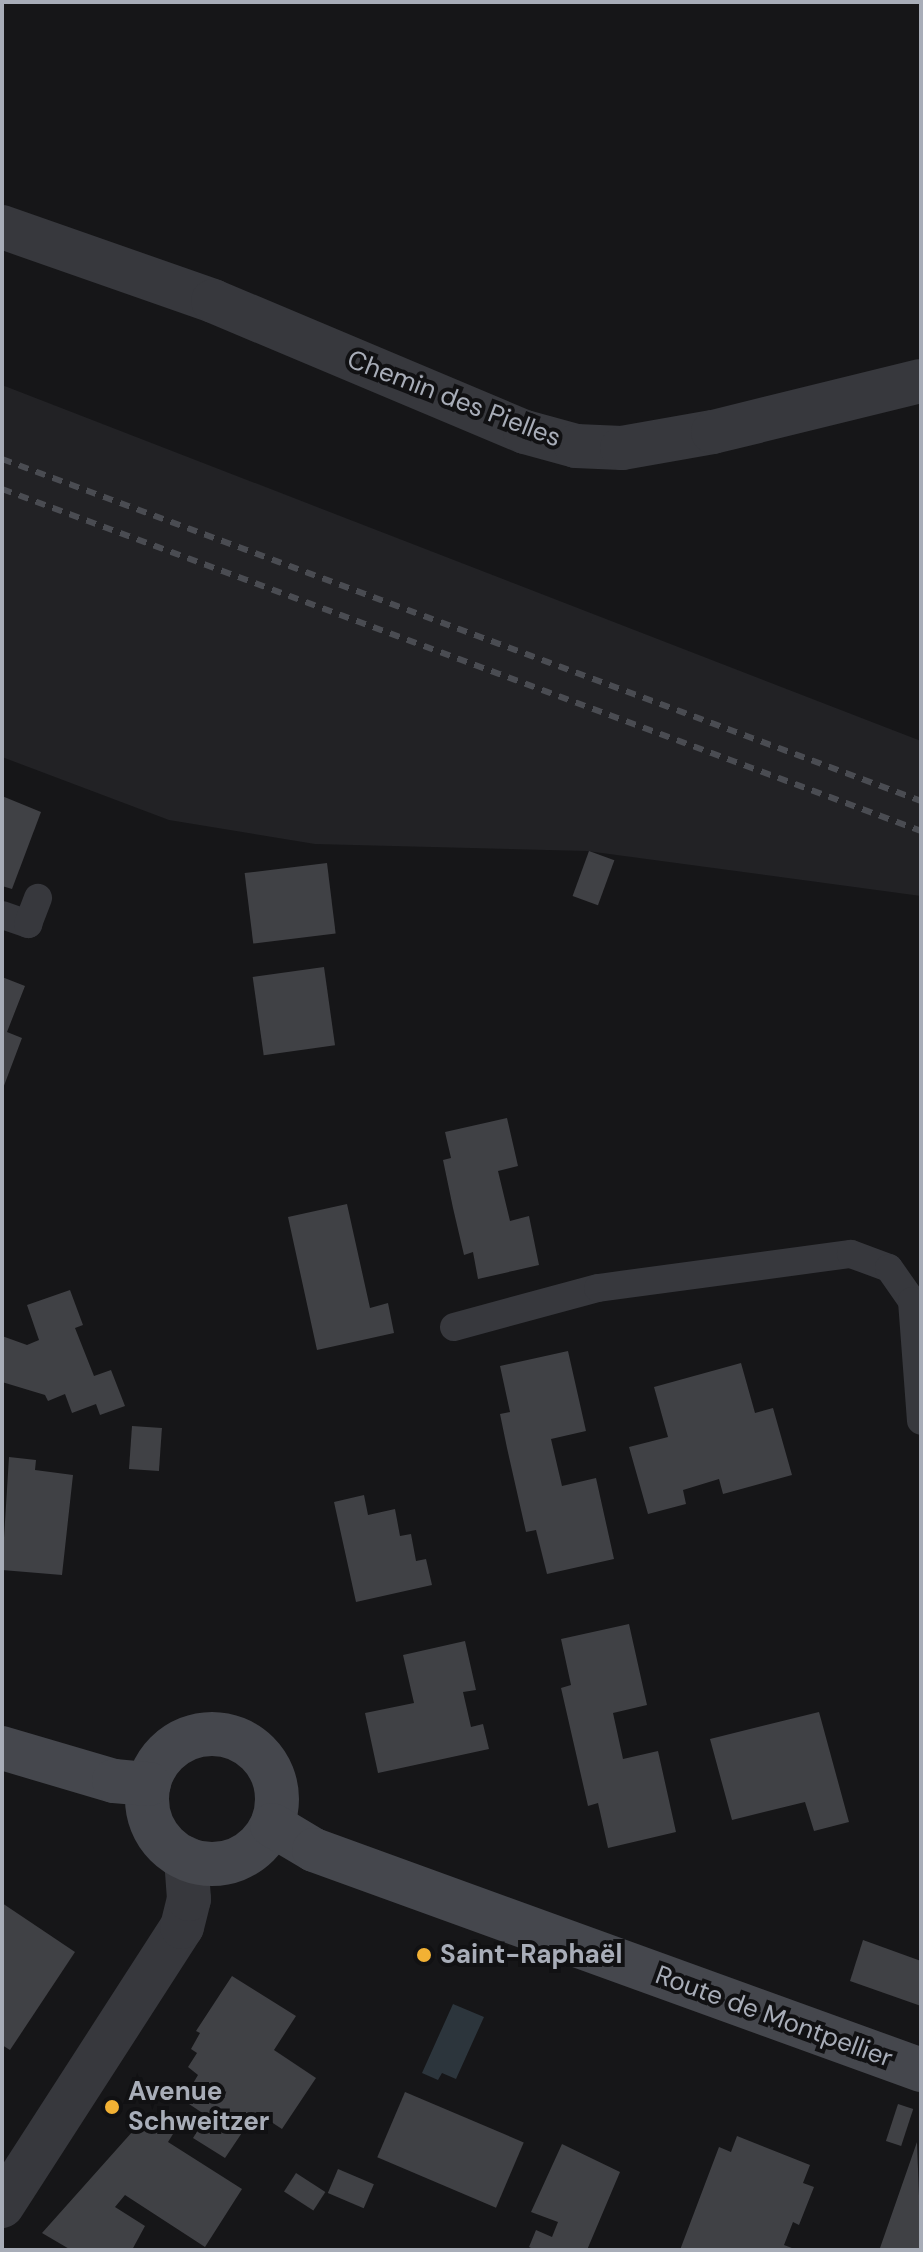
<!DOCTYPE html>
<html>
<head>
<meta charset="utf-8">
<style>
	body { margin:0 }
	#map { position:relative; width:923px; height:2252px; overflow:hidden; background:#161618; font-family:"DM Sans",sans-serif }
	div>[style] { position:absolute }
	.built>* { inset:0; background:#222225 }
	.water>* { inset:0; background:#2c353c }
	.building>* { inset:0; background:#404145; transform-origin:0 0 }
	.lane>* { height:28px; margin:-14px; padding:0 14px; transform-origin:14px; border-radius:14px; background:#37383d }
	.street>* { height:44px; margin:-22px; padding:0 22px; transform-origin:22px; border-radius:22px; background:#37383d }
	.secondary>* { height:44px; margin:-22px; padding:0 22px; transform-origin:22px; border-radius:22px; background:#45474d }
	.secondary>.ring { margin:-22px; padding:0; box-sizing:content-box; background:none; border:44px solid #45474d; border-radius:50% }
	.rail>* { height:6px; margin-top:-3px; transform-origin:0; background:repeating-linear-gradient(90deg,#4a4c52 0 10px,transparent 0 18px) }
	.dots>* { width:22px; height:22px; translate:-50% -50%; box-sizing:border-box; border:4px solid #111113; border-radius:50% }
	span { translate:-50% -50%; white-space:nowrap; text-align:center; line-height:1.15; -webkit-text-stroke:8px #111113; paint-order:stroke }
	.street-label { font-size:26px; color:#a8adb8 }
	.poi-label { font-size:26px; color:#a8adb8; font-weight:700 }
	.left { translate:0 -50%; text-align:left }
	.frame { position:absolute; inset:0; border:4px solid #a8adb8; pointer-events:none }
</style>
</head>
<body>
<div id="map">
	<div class="built">
		<div style="clip-path:polygon(2px 385px,921px 741px,921px 896px,587px 851px,315px 844px,169px 820px,2px 757px)"></div>
	</div>
	<div class="water">
		<div style="clip-path:polygon(453px 2004px,484px 2017px,456px 2079px,442px 2073px,438px 2080px,422px 2073px)"></div>
	</div>
	<div class="building">
		<div style="clip-path:polygon(2px 796px,41px 812px,12px 889px,2px 886px)"></div>
		<div style="left:589px;top:851px;width:27px;height:48px;rotate:20deg"></div>
		<div style="left:327px;top:863px;width:71px;height:83px;rotate:83deg"></div>
		<div style="left:324px;top:967px;width:79px;height:72px;rotate:82deg"></div>
		<div style="clip-path:polygon(2px 977px,25px 986px,7px 1032px,22px 1038px,2px 1091px)"></div>
		<div style="clip-path:polygon(507px 1118px,518px 1166px,498px 1171px,510px 1221px,529px 1216px,539px 1265px,478px 1279px,473px 1252px,464px 1255px,453px 1208px,443px 1160px,451px 1158px,445px 1132px)"></div>
		<div style="clip-path:polygon(347px 1204px,370px 1308px,388px 1303px,394px 1333px,317px 1350px,288px 1217px)"></div>
		<div style="clip-path:polygon(70px 1290px,83px 1325px,75px 1328px,94px 1376px,111px 1370px,125px 1406px,100px 1415px,96px 1404px,72px 1413px,65px 1394px,48px 1401px,45px 1395px,2px 1382px,2px 1336px,27px 1345px,39px 1340px,27px 1305px)"></div>
		<div style="clip-path:polygon(568px 1351px,586px 1431px,551px 1439px,562px 1486px,596px 1478px,614px 1559px,547px 1574px,536px 1530px,526px 1532px,507px 1448px,500px 1414px,510px 1412px,500px 1366px)"></div>
		<div style="clip-path:polygon(741px 1363px,755px 1413px,773px 1408px,792px 1475px,723px 1494px,719px 1479px,683px 1490px,686px 1504px,648px 1514px,629px 1447px,668px 1437px,654px 1387px)"></div>
		<div style="left:132px;top:1426px;width:30px;height:43px;rotate:4deg"></div>
		<div style="clip-path:polygon(9px 1457px,36px 1460px,35px 1470px,73px 1475px,62px 1575px,2px 1570px)"></div>
		<div style="clip-path:polygon(364px 1495px,368px 1515px,395px 1509px,400px 1536px,411px 1534px,416px 1561px,426px 1559px,432px 1585px,356px 1602px,334px 1502px)"></div>
		<div style="clip-path:polygon(629px 1624px,647px 1705px,613px 1713px,623px 1759px,658px 1751px,676px 1832px,608px 1848px,598px 1803px,588px 1806px,561px 1688px,571px 1685px,561px 1639px)"></div>
		<div style="clip-path:polygon(465px 1641px,476px 1690px,463px 1692px,471px 1727px,483px 1724px,489px 1749px,378px 1773px,365px 1713px,414px 1703px,403px 1655px)"></div>
		<div style="clip-path:polygon(819px 1712px,849px 1822px,814px 1831px,805px 1802px,732px 1820px,710px 1739px)"></div>
		<div style="clip-path:polygon(2px 1903px,75px 1952px,10px 2050px,2px 2045px)"></div>
		<div style="clip-path:polygon(863px 1940px,921px 1961px,921px 2006px,850px 1981px)"></div>
		<div style="clip-path:polygon(232px 1976px,296px 2016px,274px 2050px,316px 2078px,282px 2129px,256px 2112px,225px 2158px,193px 2138px,207px 2116px,183px 2100px,198px 2075px,188px 2067px,197px 2053px,191px 2049px,200px 2033px,196px 2031px)"></div>
		<div style="left:405px;top:2092px;width:129px;height:71px;rotate:23deg"></div>
		<div style="left:898px;top:2104px;width:16px;height:39px;rotate:18deg"></div>
		<div style="clip-path:polygon(141px 2114px,173px 2134px,168px 2142px,242px 2189px,205px 2247px,125px 2195px,115px 2207px,145px 2226px,132px 2250px,71px 2250px,42px 2233px,133px 2131px)"></div>
		<div style="clip-path:polygon(737px 2136px,810px 2165px,803px 2183px,814px 2187px,799px 2225px,793px 2222px,784px 2245px,797px 2250px,680px 2250px,719px 2147px,731px 2152px)"></div>
		<div style="clip-path:polygon(917px 2142px,921px 2250px,879px 2250px,880px 2248px)"></div>
		<div style="clip-path:polygon(562px 2144px,620px 2172px,587px 2250px,535px 2250px,529px 2247px,536px 2230px,552px 2237px,558px 2222px,531px 2212px)"></div>
		<div style="left:338px;top:2169px;width:39px;height:26px;rotate:23deg"></div>
		<div style="left:296px;top:2173px;width:35px;height:22px;rotate:33deg"></div>
	</div>
	<div class="lane">
		<div style="left:2px;top:915px;width:28px;rotate:19deg"></div>
		<div style="left:28px;top:924px;width:28px;rotate:-69deg"></div>
		<div style="left:454px;top:1327px;width:149px;rotate:-15.2deg"></div>
		<div style="left:598px;top:1288px;width:255px;rotate:-7.7deg"></div>
		<div style="left:851px;top:1254px;width:40px;rotate:20.2deg"></div>
		<div style="left:889px;top:1268px;width:40px;rotate:55.1deg"></div>
		<div style="left:912px;top:1301px;width:120px;rotate:85.7deg"></div>
	</div>
	<div class="street">
		<div style="left:2px;top:227px;width:224px;rotate:19.3deg"></div>
		<div style="left:213px;top:301px;width:338px;rotate:22.8deg"></div>
		<div style="left:525px;top:432px;width:53px;rotate:15.4deg"></div>
		<div style="left:576px;top:446px;width:46px;rotate:2.5deg"></div>
		<div style="left:622px;top:448px;width:92px;rotate:-10deg"></div>
		<div style="left:713px;top:432px;width:214px;rotate:-13.8deg"></div>
		<div style="left:2px;top:2206px;width:332px;rotate:-57.2deg"></div>
		<div style="left:182px;top:1927px;width:29px;rotate:-76deg"></div>
		<div style="left:189px;top:1899px;width:41px;rotate:-94.2deg"></div>
	</div>
	<div class="secondary">
		<div class="ring" style="left:147px;top:1734px;width:86px;height:86px"></div>
		<div style="left:2px;top:1748px;width:117px;rotate:16.4deg"></div>
		<div style="left:114px;top:1781px;width:35px;rotate:5deg"></div>
		<div style="left:272px;top:1825px;width:49px;rotate:30.8deg"></div>
		<div style="left:314px;top:1850px;width:646px;rotate:19.92deg"></div>
	</div>
	<div class="rail">
		<div style="left:2px;top:459px;width:981px;rotate:20.41deg"></div>
		<div style="left:2px;top:489px;width:981px;rotate:20.41deg"></div>
	</div>
	<div class="dots">
		<div style="left:424px;top:1955px;background:#f2b134"></div>
		<div style="left:112px;top:2107px;background:#f2b134"></div>
	</div>
	<div class="street-label">
		<span style="left:454px;top:399px;rotate:21deg">Chemin des Pielles</span>
		<span style="left:774px;top:2017px;rotate:20deg">Route de Montpellier</span>
	</div>
	<div class="poi-label">
		<span class="left" style="left:440px;top:1955px">Saint-Raphaël</span>
		<span class="left" style="left:128px;top:2107px">Avenue<br>Schweitzer</span>
	</div>
	<div class="frame"></div>
</div>
</body>
</html>
